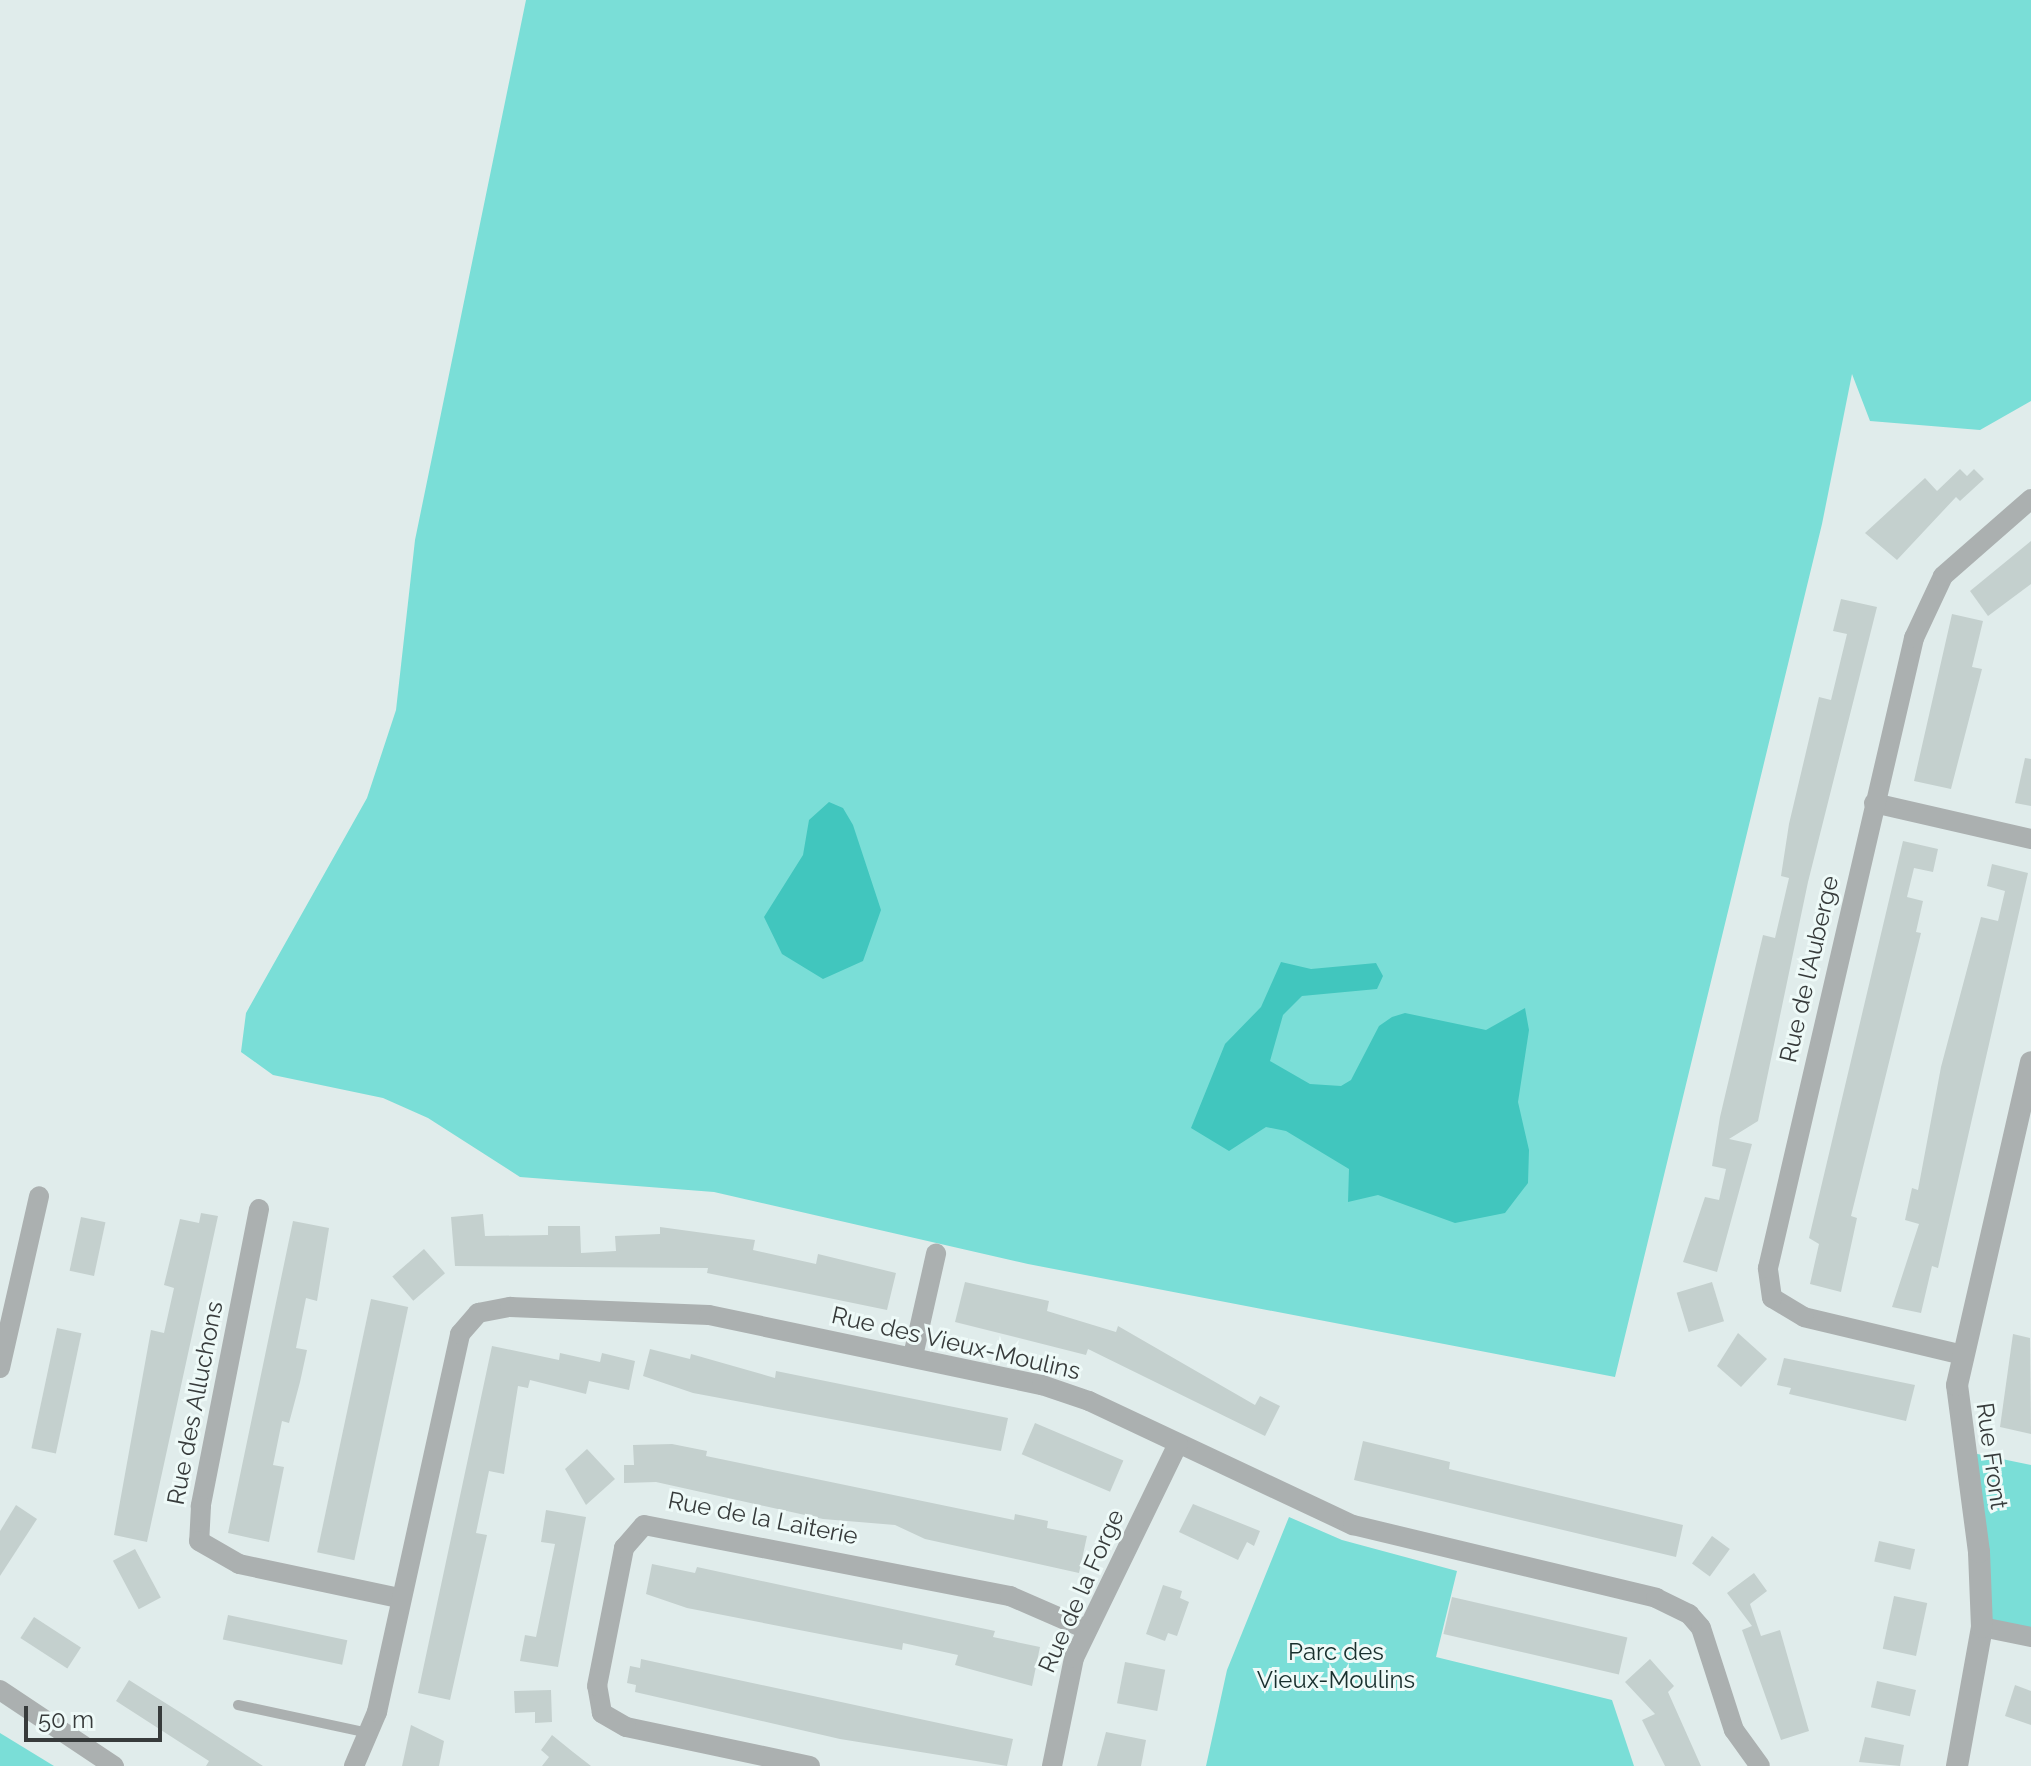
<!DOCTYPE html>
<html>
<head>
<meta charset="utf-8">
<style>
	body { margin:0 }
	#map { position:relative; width:2031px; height:1766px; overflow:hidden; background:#e0eceb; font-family:Raleway,sans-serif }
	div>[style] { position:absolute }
	.green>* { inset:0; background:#7aded7 }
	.water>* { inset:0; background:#41c6be }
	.building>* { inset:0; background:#c4d0ce; transform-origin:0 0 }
	.service>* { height:10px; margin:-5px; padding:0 5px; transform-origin:5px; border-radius:5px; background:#abb0b0 }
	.minor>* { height:20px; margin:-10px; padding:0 10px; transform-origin:10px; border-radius:10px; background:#abb0b0 }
	.tertiary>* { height:22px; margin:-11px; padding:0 11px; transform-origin:11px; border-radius:11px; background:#abb0b0 }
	span { translate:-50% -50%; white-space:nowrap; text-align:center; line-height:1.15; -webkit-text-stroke:6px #eefaf8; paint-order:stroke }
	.street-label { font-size:24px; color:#373b3b }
	.park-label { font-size:24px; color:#182f2d }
	.scale { position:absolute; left:24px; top:1706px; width:138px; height:36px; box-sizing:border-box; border:4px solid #373b3b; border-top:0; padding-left:10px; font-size:24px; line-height:28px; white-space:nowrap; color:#373b3b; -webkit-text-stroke:6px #eefaf8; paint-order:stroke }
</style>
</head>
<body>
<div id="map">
	<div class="green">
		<div style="clip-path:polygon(526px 0,2031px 0,2031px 401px,1980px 430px,1870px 421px,1852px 374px,1822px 524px,1615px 1377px,1028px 1264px,714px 1192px,520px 1177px,428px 1118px,383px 1098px,273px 1075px,241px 1052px,246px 1013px,367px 798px,396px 710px,415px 540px)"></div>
		<div style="clip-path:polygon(1963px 1451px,2031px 1465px,2031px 1637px,1982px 1627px)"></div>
		<div style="clip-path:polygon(1289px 1517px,1342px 1540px,1457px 1571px,1436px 1657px,1612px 1700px,1634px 1766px,1206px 1766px,1227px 1670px)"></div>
		<div style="clip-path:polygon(0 1733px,54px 1766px,0 1766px)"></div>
	</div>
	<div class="water">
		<div style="clip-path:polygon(829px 802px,843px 808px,853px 825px,881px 910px,863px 961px,823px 979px,782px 954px,764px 917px,803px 855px,809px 820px)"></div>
		<div style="clip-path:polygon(1281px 962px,1311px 969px,1376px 963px,1383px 976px,1377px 989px,1302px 996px,1283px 1015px,1270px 1061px,1310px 1084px,1341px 1086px,1351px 1080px,1379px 1026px,1392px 1017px,1405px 1013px,1486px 1030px,1525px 1008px,1529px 1030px,1518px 1102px,1529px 1150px,1528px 1183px,1505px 1213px,1455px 1223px,1378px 1195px,1348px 1202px,1349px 1169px,1286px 1131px,1266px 1127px,1229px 1151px,1191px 1128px,1225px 1044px,1261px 1007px)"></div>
	</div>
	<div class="building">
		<div style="clip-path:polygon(1960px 469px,1967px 476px,1974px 469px,1984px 479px,1960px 501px,1956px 497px,1897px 560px,1865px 533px,1925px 478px,1937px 491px)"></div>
		<div style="clip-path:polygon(2031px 541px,2031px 584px,1988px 616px,1970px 591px)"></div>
		<div style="clip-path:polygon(1841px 599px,1877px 607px,1808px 882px,1758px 1121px,1729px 1139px,1752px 1144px,1717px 1272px,1683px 1262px,1705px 1197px,1719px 1200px,1726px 1169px,1712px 1166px,1720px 1117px,1763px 935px,1775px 938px,1789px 878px,1781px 876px,1789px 824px,1819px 697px,1831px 700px,1847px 634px,1833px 631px)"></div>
		<div style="clip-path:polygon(1952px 614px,1983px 621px,1972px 667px,1982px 669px,1951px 789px,1914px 781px)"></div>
		<div style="clip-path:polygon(2025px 758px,2031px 759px,2031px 806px,2015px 803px)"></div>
		<div style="clip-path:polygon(1903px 841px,1938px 849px,1933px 872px,1914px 868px,1907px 897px,1923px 901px,1916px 932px,1921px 933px,1851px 1216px,1857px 1218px,1841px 1292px,1810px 1284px,1819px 1244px,1809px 1238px)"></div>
		<div style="clip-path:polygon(1992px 864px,2028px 873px,1938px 1268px,1932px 1266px,1921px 1313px,1892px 1307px,1919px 1224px,1905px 1220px,1912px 1188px,1918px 1190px,1941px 1067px,1981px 917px,1998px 921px,2005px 891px,1987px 886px)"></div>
		<div style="clip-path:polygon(201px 1213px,218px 1216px,147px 1542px,114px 1535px,151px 1330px,164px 1333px,174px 1288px,164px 1285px,180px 1219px,199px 1223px)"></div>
		<div style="clip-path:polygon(483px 1214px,485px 1236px,548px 1235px,548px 1226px,580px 1226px,581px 1253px,616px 1251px,615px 1236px,660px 1234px,660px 1227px,755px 1240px,753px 1250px,816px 1264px,818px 1254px,896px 1273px,887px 1310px,707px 1273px,708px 1268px,455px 1266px,451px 1217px)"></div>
		<div style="left:81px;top:1217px;width:25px;height:55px;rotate:12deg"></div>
		<div style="clip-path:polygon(293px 1221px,329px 1228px,317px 1301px,306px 1298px,296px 1348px,307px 1350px,300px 1382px,289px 1423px,282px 1421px,273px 1465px,284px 1467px,269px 1542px,228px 1533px)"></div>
		<div style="left:424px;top:1249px;width:32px;height:42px;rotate:49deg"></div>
		<div style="clip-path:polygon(965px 1282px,1049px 1301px,1047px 1311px,1116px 1332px,1118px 1326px,1255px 1405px,1260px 1396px,1280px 1406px,1265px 1436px,1088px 1349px,1086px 1355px,955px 1322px)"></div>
		<div style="left:1712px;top:1282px;width:41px;height:37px;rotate:73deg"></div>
		<div style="left:371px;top:1299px;width:38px;height:259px;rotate:12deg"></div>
		<div style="left:57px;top:1328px;width:25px;height:123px;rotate:12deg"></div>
		<div style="clip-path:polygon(1738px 1333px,1767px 1359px,1741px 1387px,1717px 1366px)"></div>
		<div style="clip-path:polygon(2013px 1334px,2030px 1338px,2031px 1434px,2000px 1427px)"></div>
		<div style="clip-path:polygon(492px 1346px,559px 1360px,560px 1353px,600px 1362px,602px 1353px,635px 1361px,629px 1390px,589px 1381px,586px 1394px,530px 1380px,528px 1388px,518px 1386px,504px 1474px,489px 1471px,476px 1533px,487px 1535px,450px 1700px,418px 1693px)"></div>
		<div style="clip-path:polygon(650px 1349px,690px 1359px,691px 1354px,775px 1378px,776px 1371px,1008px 1418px,1001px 1451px,693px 1393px,643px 1376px)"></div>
		<div style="clip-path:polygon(1784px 1358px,1915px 1385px,1906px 1421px,1789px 1394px,1791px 1388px,1777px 1385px)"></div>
		<div style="left:1035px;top:1423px;width:96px;height:34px;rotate:23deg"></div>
		<div style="clip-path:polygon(1363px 1441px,1450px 1462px,1449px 1469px,1683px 1525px,1676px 1557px,1354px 1480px)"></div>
		<div style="clip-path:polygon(672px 1444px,707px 1451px,706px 1456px,1014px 1520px,1015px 1514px,1048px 1521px,1047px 1528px,1087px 1536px,1079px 1573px,925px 1539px,895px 1525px,823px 1519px,656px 1482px,624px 1483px,624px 1465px,634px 1465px,633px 1445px)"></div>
		<div style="clip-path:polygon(587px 1449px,615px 1479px,586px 1505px,565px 1469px)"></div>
		<div style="clip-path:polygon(1193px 1504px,1260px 1531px,1254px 1546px,1247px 1542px,1238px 1560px,1179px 1532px)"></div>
		<div style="clip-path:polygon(16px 1505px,37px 1519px,0 1576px,0 1531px)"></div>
		<div style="clip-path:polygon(546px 1510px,586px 1517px,558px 1667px,520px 1661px,525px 1635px,536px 1637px,555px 1544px,541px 1542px)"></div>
		<div style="left:1712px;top:1536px;width:22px;height:34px;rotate:36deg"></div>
		<div style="left:1879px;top:1541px;width:37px;height:21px;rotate:13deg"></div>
		<div style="left:135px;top:1549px;width:55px;height:25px;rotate:62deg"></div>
		<div style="clip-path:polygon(652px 1564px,695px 1573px,697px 1567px,995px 1631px,993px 1637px,1040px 1647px,1032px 1686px,955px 1665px,958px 1655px,903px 1643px,902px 1650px,687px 1608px,646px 1594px)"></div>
		<div style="clip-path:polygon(1754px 1573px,1767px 1591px,1750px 1604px,1761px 1636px,1780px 1630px,1809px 1731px,1781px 1740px,1742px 1630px,1752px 1626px,1727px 1593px)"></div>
		<div style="clip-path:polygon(1163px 1585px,1182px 1591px,1180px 1598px,1189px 1602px,1177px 1636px,1168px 1633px,1165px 1641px,1146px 1634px)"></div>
		<div style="left:1894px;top:1596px;width:34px;height:54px;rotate:12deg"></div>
		<div style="left:1452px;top:1597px;width:180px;height:38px;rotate:13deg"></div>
		<div style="left:228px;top:1615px;width:122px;height:25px;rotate:12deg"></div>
		<div style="left:34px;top:1617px;width:56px;height:25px;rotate:33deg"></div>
		<div style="clip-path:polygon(641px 1659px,1013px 1739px,1007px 1766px,840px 1739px,635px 1692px,636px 1685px,627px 1683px,630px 1666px,640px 1668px)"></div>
		<div style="clip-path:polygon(1650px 1659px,1674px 1686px,1668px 1692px,1701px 1766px,1665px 1766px,1642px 1720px,1655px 1714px,1625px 1682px)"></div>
		<div style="left:1125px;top:1662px;width:41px;height:42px;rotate:11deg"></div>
		<div style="clip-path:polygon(129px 1680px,186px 1716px,263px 1766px,206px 1766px,209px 1761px,116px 1701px)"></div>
		<div style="left:1877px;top:1681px;width:40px;height:27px;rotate:13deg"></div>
		<div style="clip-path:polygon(2015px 1685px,2031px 1691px,2031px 1725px,2005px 1716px)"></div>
		<div style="clip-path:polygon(551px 1690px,552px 1722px,535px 1723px,535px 1712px,515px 1713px,514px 1691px)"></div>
		<div style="clip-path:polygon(411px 1725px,444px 1741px,439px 1766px,402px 1766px)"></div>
		<div style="clip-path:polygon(1106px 1732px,1146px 1740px,1141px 1766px,1097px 1766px)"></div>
		<div style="clip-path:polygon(552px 1735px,573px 1752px,591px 1766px,542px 1766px,549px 1757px,541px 1750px)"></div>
		<div style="clip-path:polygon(1865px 1737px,1904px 1745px,1900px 1766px,1859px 1762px)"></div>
	</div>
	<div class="service">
		<div style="left:238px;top:1705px;width:134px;rotate:12.1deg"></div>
	</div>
	<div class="minor">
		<div style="left:1874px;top:803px;width:161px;rotate:12.9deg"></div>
		<div style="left:259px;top:1209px;width:303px;rotate:101.1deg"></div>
		<div style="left:201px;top:1506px;width:35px;rotate:93deg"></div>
		<div style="left:199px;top:1541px;width:46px;rotate:29.9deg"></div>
		<div style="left:239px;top:1564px;width:164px;rotate:12deg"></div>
		<div style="left:1963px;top:1355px;width:163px;rotate:-166.6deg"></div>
		<div style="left:1804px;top:1317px;width:37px;rotate:-149deg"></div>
		<div style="left:1772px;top:1298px;width:30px;rotate:-98deg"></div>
		<div style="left:1768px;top:1268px;width:647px;rotate:-76.95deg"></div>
		<div style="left:1914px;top:638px;width:68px;rotate:-64.9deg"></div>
		<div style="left:1943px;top:576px;width:117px;rotate:-41.2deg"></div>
		<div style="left:913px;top:1356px;width:105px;rotate:-77.3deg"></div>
		<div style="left:0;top:1368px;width:176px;rotate:-77.2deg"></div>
		<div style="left:1982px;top:1627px;width:50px;rotate:11.5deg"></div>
		<div style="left:0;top:1690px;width:137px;rotate:33.7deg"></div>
		<div style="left:354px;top:1766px;width:59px;rotate:-66.9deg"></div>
		<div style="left:377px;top:1712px;width:387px;rotate:-77.6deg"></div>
		<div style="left:460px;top:1334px;width:28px;rotate:-49deg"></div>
		<div style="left:478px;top:1313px;width:33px;rotate:-11deg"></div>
		<div style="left:510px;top:1307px;width:199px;rotate:2.3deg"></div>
		<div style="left:709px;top:1315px;width:340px;rotate:11.9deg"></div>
		<div style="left:1042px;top:1385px;width:50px;rotate:18.8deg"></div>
		<div style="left:1089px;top:1401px;width:292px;rotate:25.2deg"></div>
		<div style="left:1353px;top:1525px;width:312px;rotate:13.5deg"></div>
		<div style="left:1656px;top:1598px;width:37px;rotate:26deg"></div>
		<div style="left:1689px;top:1614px;width:18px;rotate:49deg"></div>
		<div style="left:1701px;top:1628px;width:107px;rotate:72.1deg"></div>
		<div style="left:1734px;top:1730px;width:44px;rotate:54.2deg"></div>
		<div style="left:810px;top:1766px;width:188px;rotate:-168deg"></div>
		<div style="left:626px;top:1727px;width:28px;rotate:-150deg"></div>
		<div style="left:602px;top:1713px;width:27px;rotate:-100deg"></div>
		<div style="left:597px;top:1686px;width:141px;rotate:-78.9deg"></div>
		<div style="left:624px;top:1548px;width:30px;rotate:-49deg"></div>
		<div style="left:644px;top:1525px;width:373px;rotate:11deg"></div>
		<div style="left:1010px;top:1596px;width:83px;rotate:23.5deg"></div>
		<div style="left:1052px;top:1766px;width:110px;rotate:-78.5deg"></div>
		<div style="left:1074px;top:1658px;width:238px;rotate:-64.1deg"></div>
	</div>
	<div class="tertiary">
		<div style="left:1957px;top:1766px;width:141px;rotate:-79.8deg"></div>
		<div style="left:1982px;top:1627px;width:75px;rotate:-92.3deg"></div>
		<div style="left:1979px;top:1552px;width:168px;rotate:-97.5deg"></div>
		<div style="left:1957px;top:1385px;width:331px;rotate:-77.1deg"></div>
	</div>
	<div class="street-label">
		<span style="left:1809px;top:969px;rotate:-77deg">Rue de l'Auberge</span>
		<span style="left:956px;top:1343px;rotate:13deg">Rue des Vieux-Moulins</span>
		<span style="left:195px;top:1403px;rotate:-79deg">Rue des Alluchons</span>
		<span style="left:1992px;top:1456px;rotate:82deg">Rue Front</span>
		<span style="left:763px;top:1518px;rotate:11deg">Rue de la Laiterie</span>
		<span style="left:1081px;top:1591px;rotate:-66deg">Rue de la Forge</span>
	</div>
	<div class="park-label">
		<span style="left:1336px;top:1666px">Parc des<br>Vieux-Moulins</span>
	</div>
	<div class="scale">50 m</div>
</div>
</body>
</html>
